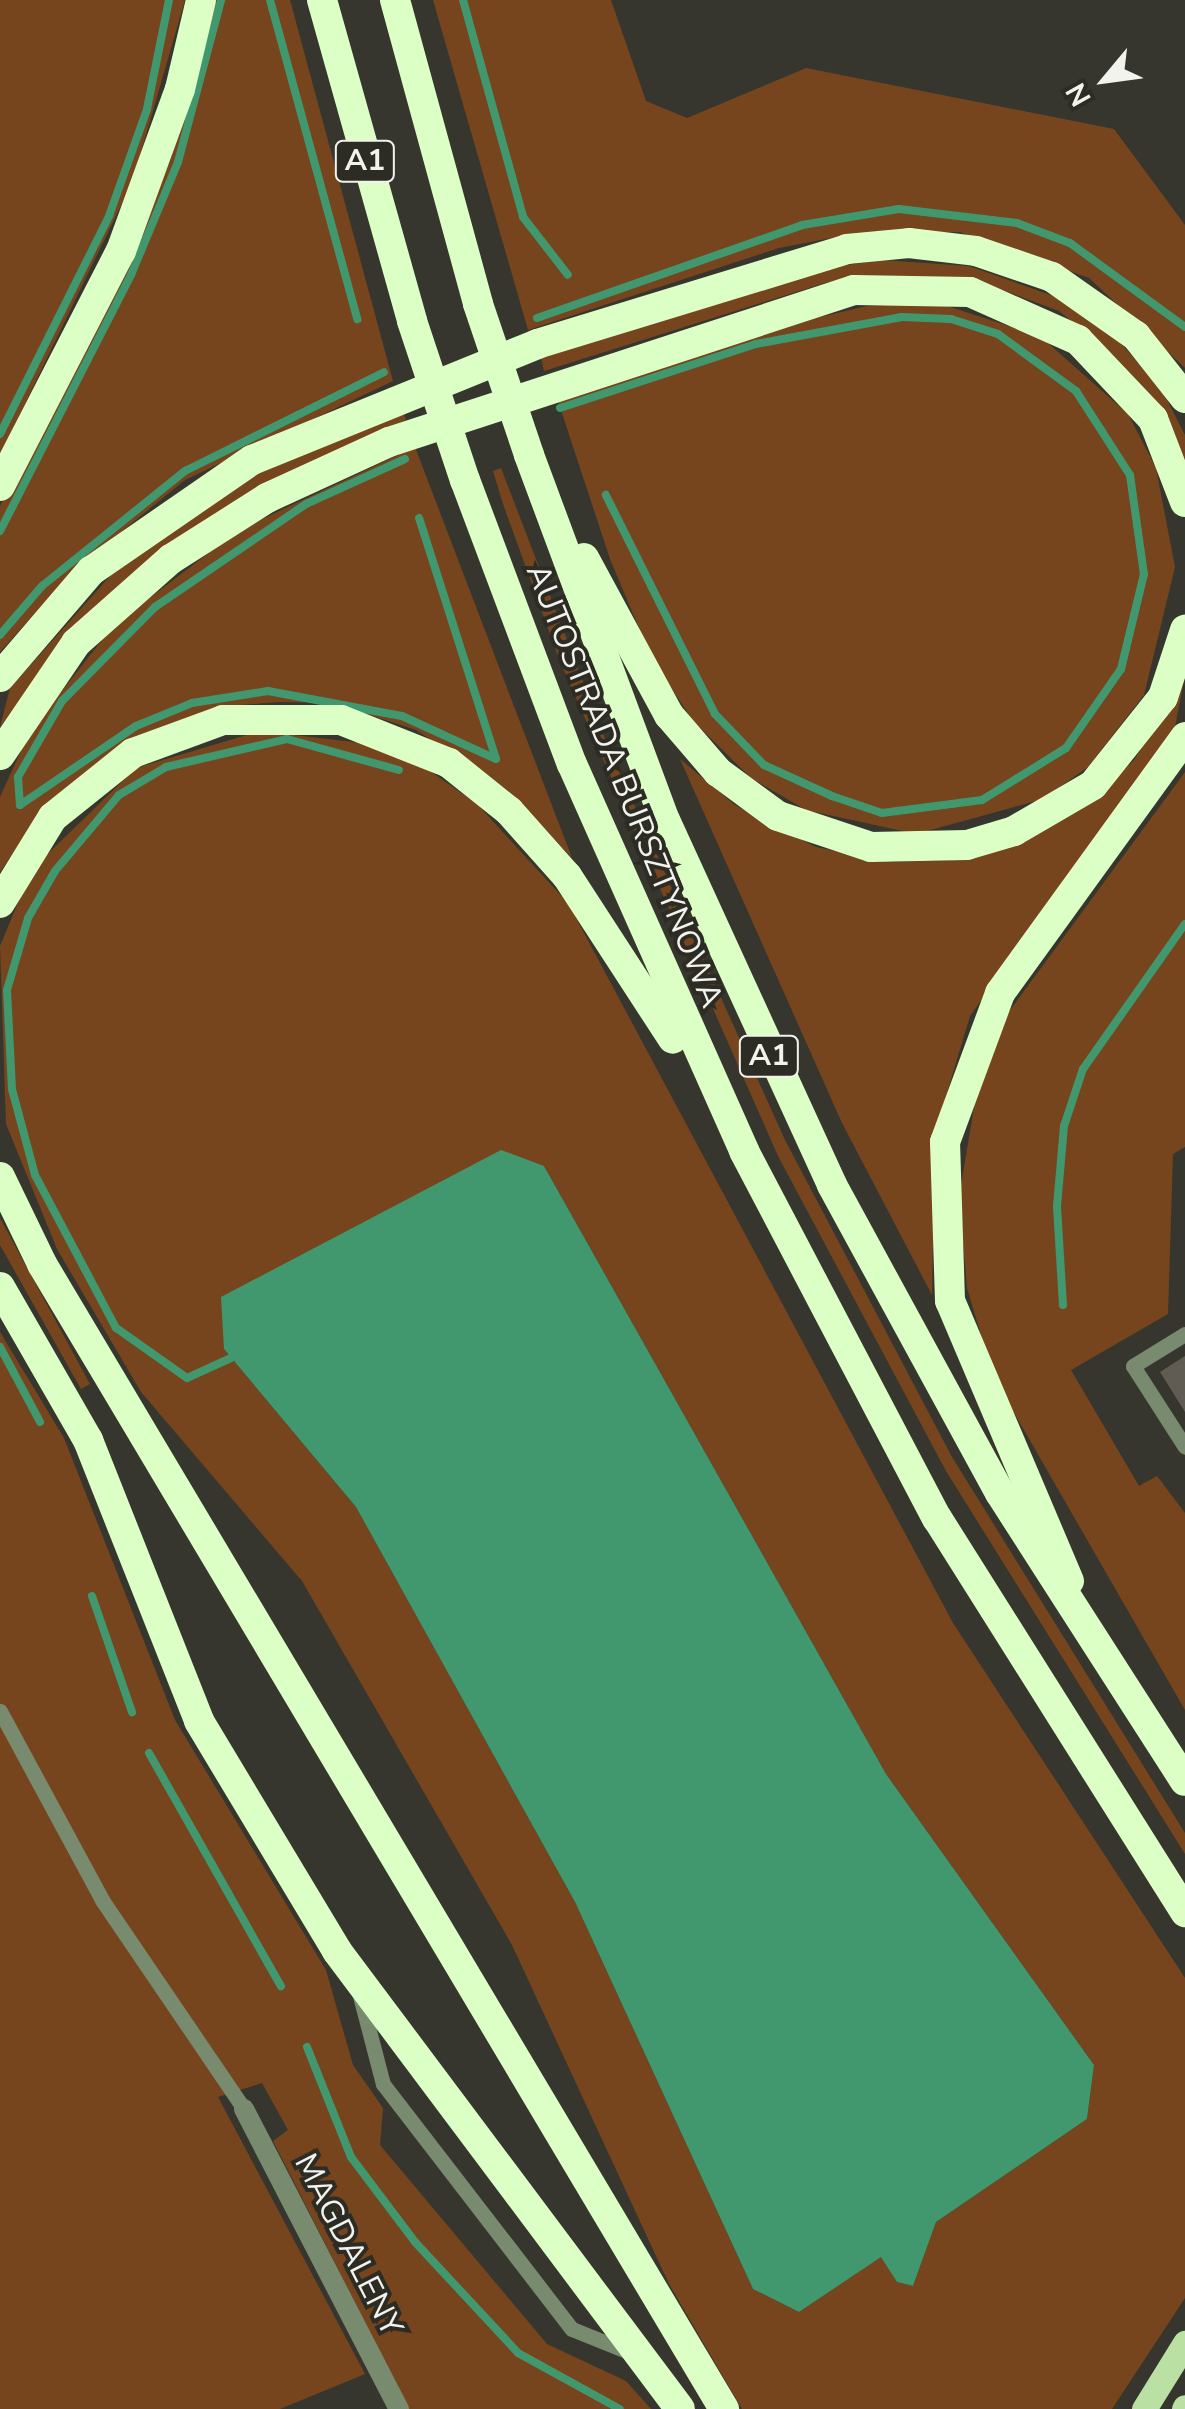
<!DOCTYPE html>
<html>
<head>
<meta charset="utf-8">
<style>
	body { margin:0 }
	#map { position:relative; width:1185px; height:2409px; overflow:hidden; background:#36362e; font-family:"Nunito Sans",sans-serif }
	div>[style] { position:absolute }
	.green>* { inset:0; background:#76451d }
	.water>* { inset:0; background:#42986e }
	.stream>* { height:8px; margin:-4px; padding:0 4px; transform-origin:4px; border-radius:4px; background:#42986e }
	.building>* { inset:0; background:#605b53 }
	.lane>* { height:15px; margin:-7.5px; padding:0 7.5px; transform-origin:7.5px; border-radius:7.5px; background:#788b6e }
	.street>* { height:20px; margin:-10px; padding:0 10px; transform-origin:10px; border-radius:10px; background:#788b6e }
	.primary>* { height:25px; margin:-12.5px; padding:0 12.5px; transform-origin:12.5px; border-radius:12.5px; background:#bbe0a4 }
	.highway>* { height:30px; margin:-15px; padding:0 15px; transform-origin:15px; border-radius:15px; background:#dbffc5 }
	.highway-bridge>* { height:30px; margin:-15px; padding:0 15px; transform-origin:15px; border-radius:15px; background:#dbffc5 }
	span { translate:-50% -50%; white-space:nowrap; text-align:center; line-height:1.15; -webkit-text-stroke:8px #2c2c24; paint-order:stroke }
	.shield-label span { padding:2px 8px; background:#2c2c24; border:2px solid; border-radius:8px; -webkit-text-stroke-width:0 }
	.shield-label { font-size:30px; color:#f2f3ed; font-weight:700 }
	.street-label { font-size:32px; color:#f2f3ed }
	.north { position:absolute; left:1055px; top:30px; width:100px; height:100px; -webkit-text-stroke:8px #2c2c24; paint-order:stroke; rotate:241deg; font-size:28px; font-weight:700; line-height:40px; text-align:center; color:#f2f3ed }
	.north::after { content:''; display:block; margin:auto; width:35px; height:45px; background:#f2f3ed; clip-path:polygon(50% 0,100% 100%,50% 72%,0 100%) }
</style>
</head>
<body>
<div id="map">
	<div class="green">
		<div style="clip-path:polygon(0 0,185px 0,132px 183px,0 455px)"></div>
		<div style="clip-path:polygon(213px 0,290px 0,393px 381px,185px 480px,73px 571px,0 652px,0 506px,171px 159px)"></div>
		<div style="clip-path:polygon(433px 0,611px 0,646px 101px,687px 118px,806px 68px,1114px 129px,1185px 225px,1185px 368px,1089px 278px,959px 232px,852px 234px,779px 248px,528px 330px)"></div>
		<div style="clip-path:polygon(882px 260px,969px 266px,1065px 300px,1118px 340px,1163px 392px,1185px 435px,1185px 461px,1151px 397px,1107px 349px,1059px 311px,967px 277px,828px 282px,544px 371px,541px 358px,818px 269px)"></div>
		<div style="clip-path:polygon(938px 303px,1040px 336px,1128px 414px,1156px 468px,1175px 567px,1144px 695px,1088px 767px,1043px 799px,916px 834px,806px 810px,751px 778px,693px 721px,651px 657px,610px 559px,557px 398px,785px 325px,867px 306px)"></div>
		<div style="clip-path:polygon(402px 409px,406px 420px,280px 476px,138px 569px,93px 608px,0 727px,10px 688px,120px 565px,251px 476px)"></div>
		<div style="clip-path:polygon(415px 447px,572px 858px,511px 793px,416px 730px,333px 703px,279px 702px,228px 706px,126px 745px,40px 815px,0 872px,0 797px,30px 731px,114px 625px,239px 530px)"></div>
		<div style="clip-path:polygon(501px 468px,609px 749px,785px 1140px,952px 1457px,1185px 1833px,1185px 1854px,946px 1471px,778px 1156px,559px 659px,503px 504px,493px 471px)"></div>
		<div style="clip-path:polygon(1185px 675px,1175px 727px,970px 1016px,935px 1133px,932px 1295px,842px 1123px,680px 759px,735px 805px,816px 847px,891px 862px,954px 860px,1088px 803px,1134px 760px)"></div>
		<div style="clip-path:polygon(evenodd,260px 731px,370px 744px,420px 764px,477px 804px,568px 903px,953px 1623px,1185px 1978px,1185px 2298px,1112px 2409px,742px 2409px,669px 2284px,512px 1945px,302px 1581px,141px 1392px,57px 1249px,6px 1124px,0 946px,32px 869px,136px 768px,260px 731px,544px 1166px,886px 1774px,1094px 2065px,1087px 2119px,936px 2222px,913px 2286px,897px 2282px,882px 2256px,799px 2312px,753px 2289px,575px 1902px,356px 1507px,224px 1349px,544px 1166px)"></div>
		<div style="clip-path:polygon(1185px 772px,1185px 1147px,1173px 1154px,1168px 1314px,1071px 1370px,1139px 1486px,1157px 1476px,1185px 1513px,1185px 1710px,994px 1378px,967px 1288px,959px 1197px,980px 1072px,1008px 1013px)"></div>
		<div style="clip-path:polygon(0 1218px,90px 1384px,81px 1389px,0 1245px)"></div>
		<div style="clip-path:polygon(0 1332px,64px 1438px,175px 1720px,326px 1970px,353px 2065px,383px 2108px,380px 2145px,547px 2344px,626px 2381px,651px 2409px,409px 2409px,273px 2141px,288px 2130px,262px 2083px,218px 2097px,365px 2374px,280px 2409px,0 2409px)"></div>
	</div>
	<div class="water">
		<div style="clip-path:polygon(501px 1150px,544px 1166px,886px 1774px,1094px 2065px,1087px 2119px,936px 2222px,913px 2286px,897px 2282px,881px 2257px,799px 2312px,753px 2289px,575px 1902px,356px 1507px,224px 1349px,221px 1297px)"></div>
	</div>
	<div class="stream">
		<div style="left:270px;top:0;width:331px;rotate:74.7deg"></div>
		<div style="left:463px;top:0;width:225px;rotate:74.5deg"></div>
		<div style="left:523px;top:217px;width:73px;rotate:52.2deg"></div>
		<div style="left:537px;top:318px;width:281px;rotate:-19.3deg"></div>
		<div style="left:802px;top:225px;width:98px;rotate:-9.4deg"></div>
		<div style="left:899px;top:209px;width:119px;rotate:6.8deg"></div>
		<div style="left:1017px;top:223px;width:57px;rotate:20.7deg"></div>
		<div style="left:1070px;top:243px;width:142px;rotate:36.1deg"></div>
		<div style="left:560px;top:408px;width:206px;rotate:-18.1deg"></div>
		<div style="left:756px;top:344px;width:147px;rotate:-10.5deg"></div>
		<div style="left:901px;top:317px;width:50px;rotate:2.3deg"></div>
		<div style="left:951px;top:319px;width:49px;rotate:17.7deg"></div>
		<div style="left:998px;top:334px;width:97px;rotate:36.2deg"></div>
		<div style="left:1076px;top:391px;width:100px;rotate:57.3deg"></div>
		<div style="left:1130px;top:475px;width:100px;rotate:82deg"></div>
		<div style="left:1144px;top:574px;width:98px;rotate:103.6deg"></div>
		<div style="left:1121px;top:669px;width:96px;rotate:124.8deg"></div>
		<div style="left:1066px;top:748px;width:99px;rotate:148.2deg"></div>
		<div style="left:982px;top:800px;width:101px;rotate:172.6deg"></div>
		<div style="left:882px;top:813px;width:53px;rotate:-161.2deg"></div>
		<div style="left:832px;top:796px;width:75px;rotate:-155.5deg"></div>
		<div style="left:764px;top:765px;width:71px;rotate:-133.9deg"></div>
		<div style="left:715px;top:714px;width:245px;rotate:-116.5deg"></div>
		<div style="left:0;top:434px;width:244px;rotate:-63.4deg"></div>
		<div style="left:109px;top:216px;width:114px;rotate:-70.4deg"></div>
		<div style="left:147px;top:109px;width:111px;rotate:-78.6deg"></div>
		<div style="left:405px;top:459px;width:109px;rotate:155.6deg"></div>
		<div style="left:306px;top:504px;width:183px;rotate:145.7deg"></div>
		<div style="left:155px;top:607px;width:132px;rotate:134.7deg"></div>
		<div style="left:62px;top:701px;width:88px;rotate:120.1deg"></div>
		<div style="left:18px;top:777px;width:28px;rotate:86deg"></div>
		<div style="left:20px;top:805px;width:140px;rotate:-34.3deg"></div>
		<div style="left:136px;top:726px;width:61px;rotate:-22.3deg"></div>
		<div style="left:192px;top:703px;width:77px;rotate:-9deg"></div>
		<div style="left:268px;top:691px;width:136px;rotate:10.6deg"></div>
		<div style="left:402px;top:716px;width:103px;rotate:24.6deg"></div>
		<div style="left:496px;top:759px;width:253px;rotate:-107.7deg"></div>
		<div style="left:0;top:531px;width:288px;rotate:-62.9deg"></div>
		<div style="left:131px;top:275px;width:122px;rotate:-67.4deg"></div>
		<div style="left:178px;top:162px;width:168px;rotate:-75.1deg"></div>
		<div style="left:0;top:635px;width:65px;rotate:-49.4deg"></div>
		<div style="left:42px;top:586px;width:184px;rotate:-38.8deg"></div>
		<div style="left:185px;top:471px;width:222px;rotate:-26.4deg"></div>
		<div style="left:1063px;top:1305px;width:99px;rotate:-93.5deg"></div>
		<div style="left:1057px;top:1206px;width:80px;rotate:-85deg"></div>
		<div style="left:1064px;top:1126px;width:60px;rotate:-71.6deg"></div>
		<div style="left:1083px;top:1069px;width:177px;rotate:-54.9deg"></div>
		<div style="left:0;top:1347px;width:85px;rotate:61.9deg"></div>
		<div style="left:231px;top:1358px;width:48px;rotate:155.6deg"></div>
		<div style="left:187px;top:1378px;width:87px;rotate:-144.8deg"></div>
		<div style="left:116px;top:1328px;width:173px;rotate:-117.9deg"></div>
		<div style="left:35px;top:1175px;width:89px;rotate:-105deg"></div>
		<div style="left:12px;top:1089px;width:99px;rotate:-92.9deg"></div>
		<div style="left:7px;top:990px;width:75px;rotate:-73.7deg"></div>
		<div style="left:28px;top:918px;width:54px;rotate:-60.1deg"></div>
		<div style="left:55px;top:871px;width:99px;rotate:-49.9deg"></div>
		<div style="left:119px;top:795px;width:55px;rotate:-30.8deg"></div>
		<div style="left:166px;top:767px;width:124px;rotate:-13deg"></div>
		<div style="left:287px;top:739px;width:116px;rotate:15.5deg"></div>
		<div style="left:92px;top:1596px;width:123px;rotate:71deg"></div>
		<div style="left:149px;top:1753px;width:268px;rotate:60.5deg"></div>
		<div style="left:307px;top:2047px;width:118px;rotate:68.2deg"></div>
		<div style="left:351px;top:2157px;width:106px;rotate:53deg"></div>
		<div style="left:415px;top:2242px;width:151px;rotate:47.1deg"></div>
		<div style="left:518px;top:2353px;width:116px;rotate:28.8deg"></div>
	</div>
	<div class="building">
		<div style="clip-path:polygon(1185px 1356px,1185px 1412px,1160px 1372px)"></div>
	</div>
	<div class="lane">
		<div style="left:1185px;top:1334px;width:61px;rotate:148.4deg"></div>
		<div style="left:1133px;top:1366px;width:96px;rotate:57.3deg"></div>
		<div style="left:0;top:1711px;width:215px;rotate:61.6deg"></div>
		<div style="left:102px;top:1900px;width:253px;rotate:55.8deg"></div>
		<div style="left:359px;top:1992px;width:95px;rotate:75.4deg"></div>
		<div style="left:383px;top:2084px;width:309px;rotate:52.4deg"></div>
		<div style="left:572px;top:2329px;width:61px;rotate:22deg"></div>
	</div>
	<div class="street">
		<div style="left:244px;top:2109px;width:338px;rotate:62.7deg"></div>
	</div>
	<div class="primary">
		<div style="left:1144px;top:2409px;width:78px;rotate:-58.2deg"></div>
		<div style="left:1184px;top:2409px;width:2px;rotate:-63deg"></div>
	</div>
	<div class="highway">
		<div style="left:322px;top:0;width:333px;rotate:74.3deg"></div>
		<div style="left:395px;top:0;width:315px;rotate:74.7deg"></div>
		<div style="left:529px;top:455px;width:390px;rotate:69.6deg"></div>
		<div style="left:665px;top:820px;width:401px;rotate:65.4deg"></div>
		<div style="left:832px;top:1185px;width:351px;rotate:61.4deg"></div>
		<div style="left:1000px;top:1493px;width:342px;rotate:57.3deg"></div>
		<div style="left:465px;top:480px;width:303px;rotate:69.4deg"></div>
		<div style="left:572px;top:764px;width:424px;rotate:66deg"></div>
		<div style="left:744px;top:1151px;width:415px;rotate:62.3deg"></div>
		<div style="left:937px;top:1518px;width:466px;rotate:57.8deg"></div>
		<div style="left:0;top:486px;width:264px;rotate:-62.8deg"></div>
		<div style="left:121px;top:251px;width:172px;rotate:-70deg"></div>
		<div style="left:180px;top:89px;width:91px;rotate:-76.7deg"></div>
		<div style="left:584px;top:558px;width:179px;rotate:61.6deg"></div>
		<div style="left:669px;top:715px;width:75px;rotate:49.3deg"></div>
		<div style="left:718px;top:772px;width:74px;rotate:36.3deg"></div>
		<div style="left:778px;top:816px;width:98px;rotate:18.4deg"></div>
		<div style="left:871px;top:847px;width:96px;rotate:-1.2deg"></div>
		<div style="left:967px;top:845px;width:49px;rotate:-16.6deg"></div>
		<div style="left:1014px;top:831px;width:91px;rotate:-30.2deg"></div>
		<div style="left:1093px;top:785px;width:112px;rotate:-51.5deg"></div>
		<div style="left:1163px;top:697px;width:71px;rotate:-71.8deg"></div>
		<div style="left:0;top:677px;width:140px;rotate:-49.4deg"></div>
		<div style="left:91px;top:571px;width:196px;rotate:-34.6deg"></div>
		<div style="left:252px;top:460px;width:308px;rotate:-22.1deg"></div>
		<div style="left:537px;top:344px;width:324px;rotate:-17deg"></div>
		<div style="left:847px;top:249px;width:62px;rotate:-5.5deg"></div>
		<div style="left:909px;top:243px;width:67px;rotate:6.8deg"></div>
		<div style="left:976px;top:251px;width:80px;rotate:18.9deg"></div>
		<div style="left:1052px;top:277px;width:103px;rotate:35.1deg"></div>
		<div style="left:1136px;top:336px;width:79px;rotate:51.7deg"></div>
		<div style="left:0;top:755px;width:135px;rotate:-55.8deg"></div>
		<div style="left:76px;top:643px;width:127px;rotate:-41.5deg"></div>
		<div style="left:171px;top:559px;width:114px;rotate:-32.4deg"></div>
		<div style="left:267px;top:498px;width:134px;rotate:-24.7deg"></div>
		<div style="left:389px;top:442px;width:489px;rotate:-18.1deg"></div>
		<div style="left:854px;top:290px;width:116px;rotate:1deg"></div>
		<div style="left:970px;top:292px;width:118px;rotate:24deg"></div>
		<div style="left:1078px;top:340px;width:109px;rotate:46.5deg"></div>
		<div style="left:1153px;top:419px;width:89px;rotate:68.9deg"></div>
		<div style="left:0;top:903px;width:101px;rotate:-58.4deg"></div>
		<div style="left:53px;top:817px;width:102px;rotate:-38.7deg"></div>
		<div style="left:133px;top:753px;width:96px;rotate:-20.1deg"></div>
		<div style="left:223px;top:720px;width:118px"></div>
		<div style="left:341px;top:720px;width:116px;rotate:21.7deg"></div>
		<div style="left:449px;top:763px;width:77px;rotate:38.7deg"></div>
		<div style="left:509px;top:811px;width:87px;rotate:48.3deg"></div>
		<div style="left:567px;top:876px;width:194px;rotate:57deg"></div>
		<div style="left:0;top:1177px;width:97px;rotate:64.2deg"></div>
		<div style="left:42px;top:1264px;width:1333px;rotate:59.22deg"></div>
		<div style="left:0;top:1287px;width:177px;rotate:60.1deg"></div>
		<div style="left:88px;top:1440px;width:302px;rotate:68.4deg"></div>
		<div style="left:199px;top:1721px;width:268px;rotate:59deg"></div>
		<div style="left:337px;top:1951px;width:572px;rotate:53.17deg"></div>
		<div style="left:1069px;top:1581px;width:304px;rotate:-113deg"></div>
		<div style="left:950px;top:1301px;width:159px;rotate:-91.8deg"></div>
		<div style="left:945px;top:1142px;width:159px;rotate:-69.7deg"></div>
		<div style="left:1000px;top:993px;width:316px;rotate:-54.1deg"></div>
	</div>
	<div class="highway-bridge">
		<div style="left:478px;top:304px;width:159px;rotate:71.3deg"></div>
		<div style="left:412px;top:321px;width:168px;rotate:71.6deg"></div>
	</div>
	<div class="shield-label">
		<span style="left:365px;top:161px">A1</span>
		<span style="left:769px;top:1056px">A1</span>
	</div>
	<div class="street-label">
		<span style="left:624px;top:786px;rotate:68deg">AUTOSTRADA BURSZTYNOWA</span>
		<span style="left:348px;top:2245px;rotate:63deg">MAGDALENY</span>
	</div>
	<div class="north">N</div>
</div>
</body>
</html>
